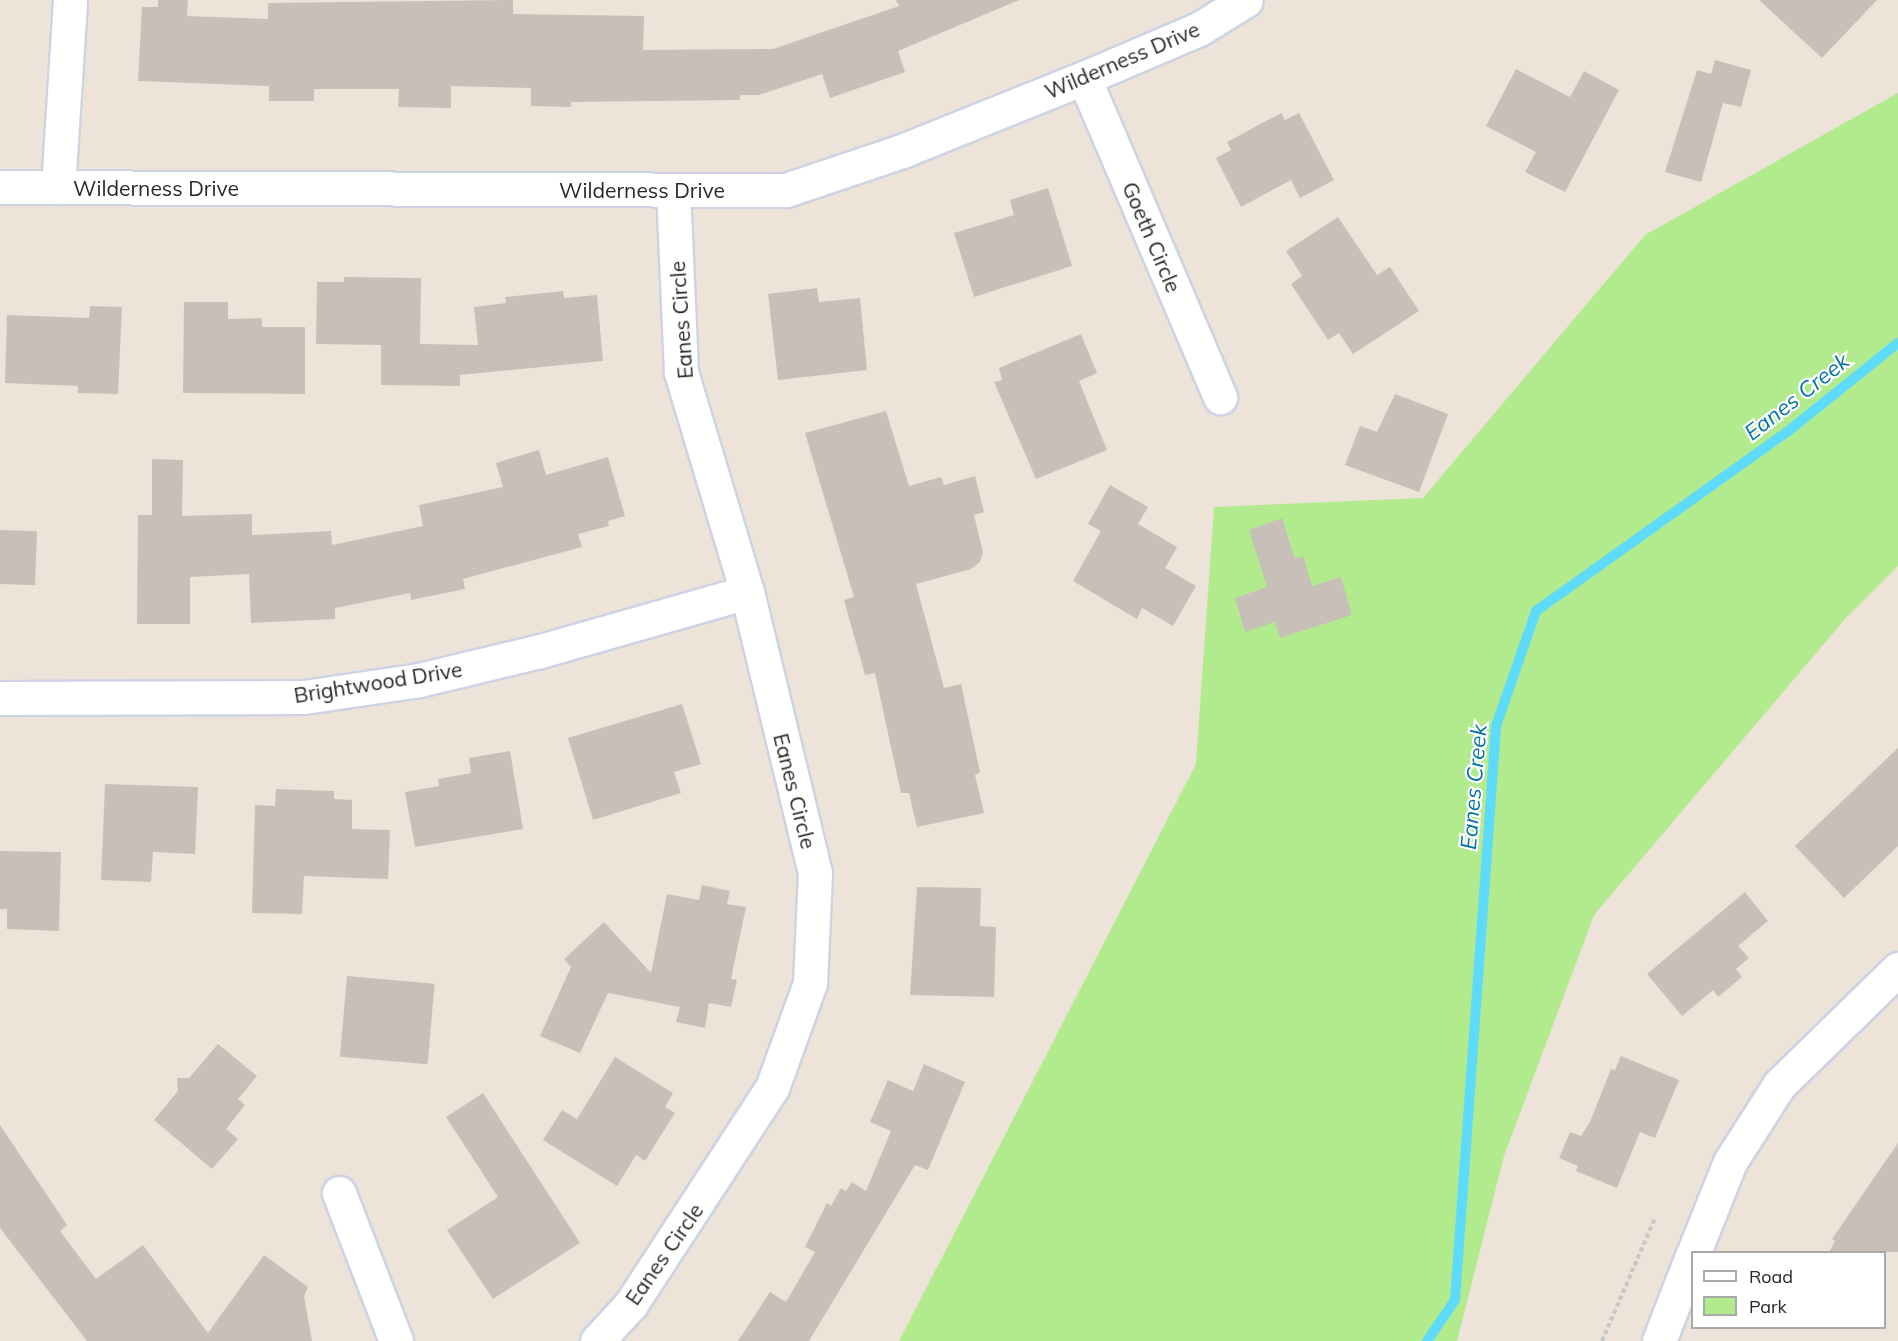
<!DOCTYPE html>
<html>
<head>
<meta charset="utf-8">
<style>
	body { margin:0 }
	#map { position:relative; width:1898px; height:1341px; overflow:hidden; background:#ede3d8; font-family:Mulish,sans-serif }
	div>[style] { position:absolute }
	.green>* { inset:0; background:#b2ea8e }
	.stream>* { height:10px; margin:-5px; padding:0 5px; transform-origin:5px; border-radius:5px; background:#5edbfb }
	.building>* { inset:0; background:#c8c0b8; transform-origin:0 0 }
	.path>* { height:4px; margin-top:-2px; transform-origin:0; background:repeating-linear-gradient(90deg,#c7c7c7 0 4.5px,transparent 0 7.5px) }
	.roads { filter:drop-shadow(2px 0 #cdd3e3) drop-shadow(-2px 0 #cdd3e3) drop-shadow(0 2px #cdd3e3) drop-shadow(0 -2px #cdd3e3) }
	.street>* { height:33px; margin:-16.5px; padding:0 16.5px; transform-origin:16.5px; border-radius:16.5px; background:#fff }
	span { translate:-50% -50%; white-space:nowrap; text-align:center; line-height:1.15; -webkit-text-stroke:4.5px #fff; paint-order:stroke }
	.street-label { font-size:21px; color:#282828 }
	.water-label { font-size:22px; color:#0075a5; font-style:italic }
	.legend { position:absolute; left:1691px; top:1251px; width:195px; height:78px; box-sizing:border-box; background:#fff; border:2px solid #a9a9a9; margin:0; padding:8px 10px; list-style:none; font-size:18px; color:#282828 }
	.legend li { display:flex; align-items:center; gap:12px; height:30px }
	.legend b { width:30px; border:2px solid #a9a9a9 }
</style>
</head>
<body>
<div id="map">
	<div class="green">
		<div style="clip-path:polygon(1898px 93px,1898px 566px,1845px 619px,1594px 915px,1504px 1156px,1457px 1341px,899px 1341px,1196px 764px,1214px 507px,1423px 498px,1645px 235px)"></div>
	</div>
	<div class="stream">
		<div style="left:1427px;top:1341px;width:50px;rotate:-55.7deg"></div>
		<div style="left:1455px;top:1300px;width:575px;rotate:-85.91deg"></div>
		<div style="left:1496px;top:726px;width:122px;rotate:-70.8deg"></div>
		<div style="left:1536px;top:611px;width:307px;rotate:-35.5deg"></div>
		<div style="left:1786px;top:433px;width:144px;rotate:-38.8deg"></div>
	</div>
	<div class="building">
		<div style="clip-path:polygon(158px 0,188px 0,187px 16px,268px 19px,268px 3px,513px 0,513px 14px,644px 16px,643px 50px,773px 49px,899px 6px,896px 0,1019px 0,898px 51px,905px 72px,830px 98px,822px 74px,759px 95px,740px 95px,740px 100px,571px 102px,571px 107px,531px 106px,531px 88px,451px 86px,451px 108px,398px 107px,399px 89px,314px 89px,314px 101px,269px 101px,269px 86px,138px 81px,142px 7px,158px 7px)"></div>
		<div style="clip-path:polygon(1759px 0,1877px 0,1822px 58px)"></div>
		<div style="clip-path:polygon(1715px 60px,1751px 70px,1741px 107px,1723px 103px,1701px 182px,1665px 172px,1697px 70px,1711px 74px)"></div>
		<div style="clip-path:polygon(1516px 69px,1570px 97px,1584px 71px,1619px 90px,1565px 192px,1525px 172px,1536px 152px,1486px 126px)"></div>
		<div style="clip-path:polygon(1281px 113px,1285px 120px,1299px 113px,1334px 180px,1300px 198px,1291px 180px,1241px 207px,1216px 158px,1231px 150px,1227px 142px)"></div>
		<div style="clip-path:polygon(1048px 188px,1072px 266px,974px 297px,954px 233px,1014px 215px,1010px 200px)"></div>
		<div style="clip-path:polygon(1338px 217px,1377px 275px,1390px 267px,1419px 311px,1353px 354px,1339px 333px,1328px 340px,1291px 284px,1302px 276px,1286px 251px)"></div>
		<div style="clip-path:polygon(344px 277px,421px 278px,420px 344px,478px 345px,474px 307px,506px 303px,505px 297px,563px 291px,564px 298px,597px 295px,603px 361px,460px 375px,460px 386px,381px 385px,381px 345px,316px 344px,317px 282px,344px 282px)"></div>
		<div style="clip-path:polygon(817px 288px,819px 302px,860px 298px,867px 370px,778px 380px,768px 294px)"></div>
		<div style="clip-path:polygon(184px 302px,228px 302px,228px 319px,262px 318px,262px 327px,305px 327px,305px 394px,183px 393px)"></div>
		<div style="clip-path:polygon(90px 306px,122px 307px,118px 394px,78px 393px,78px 386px,5px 383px,7px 315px,89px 318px)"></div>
		<div style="clip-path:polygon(1081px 334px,1097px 373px,1079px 381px,1107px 450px,1036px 479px,994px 382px,1002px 380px,999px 368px)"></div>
		<div style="clip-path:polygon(1395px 394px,1448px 414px,1419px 492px,1345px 465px,1360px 426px,1377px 432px)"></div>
		<div style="clip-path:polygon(886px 411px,909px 486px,941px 477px,944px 485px,975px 476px,984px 512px,974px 515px,983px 552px,980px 562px,971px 569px,916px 584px,944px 688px,961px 684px,980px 772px,975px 775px,984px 813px,917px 827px,909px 793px,901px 793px,875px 673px,865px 675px,844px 600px,854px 597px,805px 433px)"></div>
		<div style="clip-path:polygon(539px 450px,546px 475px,608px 457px,625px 516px,608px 521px,609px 526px,578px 534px,582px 547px,463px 579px,465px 589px,411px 600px,410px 593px,335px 608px,335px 619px,251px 623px,249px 574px,190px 577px,190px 624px,137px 624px,138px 515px,152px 515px,152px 459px,183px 460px,182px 516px,252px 514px,252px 535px,331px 531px,332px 545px,423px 526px,419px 505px,503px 487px,496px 463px)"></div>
		<div style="clip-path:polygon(1110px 485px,1148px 507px,1138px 524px,1177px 547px,1165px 568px,1196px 586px,1173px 626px,1142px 608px,1137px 619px,1073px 581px,1101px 531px,1088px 524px)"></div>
		<div style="clip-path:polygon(1282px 518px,1295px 559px,1303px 556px,1312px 586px,1341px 577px,1352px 615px,1280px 638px,1275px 622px,1245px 632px,1235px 598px,1267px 587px,1249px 530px)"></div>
		<div style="left:0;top:530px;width:37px;height:54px;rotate:2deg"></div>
		<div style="clip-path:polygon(682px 704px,701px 764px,674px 772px,681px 793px,593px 820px,568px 738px)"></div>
		<div style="clip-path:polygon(1898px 748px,1898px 846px,1844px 898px,1795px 846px)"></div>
		<div style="clip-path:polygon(510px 751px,523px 829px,415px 847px,405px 792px,439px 786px,438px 779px,471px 773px,469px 758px)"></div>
		<div style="clip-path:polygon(105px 784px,198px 787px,195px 854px,153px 852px,151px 882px,101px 880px)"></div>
		<div style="clip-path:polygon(276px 789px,334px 791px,334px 799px,352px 800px,352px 829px,390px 830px,388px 879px,304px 876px,302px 914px,252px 913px,255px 805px,275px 806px)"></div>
		<div style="clip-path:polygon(0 851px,61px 852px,59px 931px,7px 929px,7px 909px,0 909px)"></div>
		<div style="clip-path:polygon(702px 885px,730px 891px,727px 904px,746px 907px,731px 979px,737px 980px,731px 1007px,709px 1003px,705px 1028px,676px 1022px,680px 1007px,608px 993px,580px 1053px,540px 1036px,571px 967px,564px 959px,604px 922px,651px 973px,667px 894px,699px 900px)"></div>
		<div style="clip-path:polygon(917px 887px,981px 888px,980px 926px,996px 927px,994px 997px,910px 995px)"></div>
		<div style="clip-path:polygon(1745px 892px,1768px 921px,1738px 946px,1749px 958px,1736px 969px,1742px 977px,1718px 997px,1713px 990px,1682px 1016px,1647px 974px)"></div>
		<div style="left:347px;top:976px;width:88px;height:81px;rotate:5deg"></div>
		<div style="clip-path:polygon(218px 1044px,257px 1076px,238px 1099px,245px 1105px,226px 1129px,238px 1139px,212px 1169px,154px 1120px,178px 1091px,177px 1078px,189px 1078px)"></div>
		<div style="clip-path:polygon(1621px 1056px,1679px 1080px,1655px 1138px,1640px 1132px,1617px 1188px,1576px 1171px,1578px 1166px,1559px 1158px,1570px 1132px,1581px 1136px,1590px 1122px,1611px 1069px,1615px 1070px)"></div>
		<div style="clip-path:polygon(615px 1057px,673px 1093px,665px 1107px,675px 1113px,645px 1161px,636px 1155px,617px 1186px,543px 1140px,562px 1110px,577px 1119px)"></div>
		<div style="clip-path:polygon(924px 1064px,965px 1082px,928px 1170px,915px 1165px,809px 1341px,738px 1341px,770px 1292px,786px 1302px,815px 1252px,805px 1247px,827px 1203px,831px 1206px,841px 1188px,846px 1191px,852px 1182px,866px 1191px,891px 1131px,870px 1122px,888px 1080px,913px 1091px)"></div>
		<div style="clip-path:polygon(483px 1093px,580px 1243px,493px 1299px,447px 1230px,498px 1197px,446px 1117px)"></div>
		<div style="clip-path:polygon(0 1125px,67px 1225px,60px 1231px,96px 1279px,143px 1245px,208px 1333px,264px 1255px,308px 1287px,304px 1296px,312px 1341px,87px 1341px,0 1228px)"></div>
		<div style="clip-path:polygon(1898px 1143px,1898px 1252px,1829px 1252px,1835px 1241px,1832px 1239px)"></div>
	</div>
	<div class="path">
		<div style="left:1602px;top:1341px;width:132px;rotate:-66.7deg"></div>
	</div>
	<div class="roads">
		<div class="street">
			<div style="left:1084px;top:78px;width:347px;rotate:66.9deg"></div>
			<div style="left:0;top:187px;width:786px;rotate:0.22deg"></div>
			<div style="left:786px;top:190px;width:122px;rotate:-18.6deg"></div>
			<div style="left:902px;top:151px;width:196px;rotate:-21.9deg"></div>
			<div style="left:1084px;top:78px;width:125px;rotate:-23.1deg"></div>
			<div style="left:1199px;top:29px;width:55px;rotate:-31.7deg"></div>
			<div style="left:58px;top:187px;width:187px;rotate:-86.3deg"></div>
			<div style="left:0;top:698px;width:304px;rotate:-0.2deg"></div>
			<div style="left:304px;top:697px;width:116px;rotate:-8.4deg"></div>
			<div style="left:419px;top:680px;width:124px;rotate:-13.5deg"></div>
			<div style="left:540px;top:651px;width:215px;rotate:-15.9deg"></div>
			<div style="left:339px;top:1193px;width:159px;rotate:68.9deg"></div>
			<div style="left:1694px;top:1252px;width:97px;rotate:-68.2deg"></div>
			<div style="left:1730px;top:1162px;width:91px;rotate:-57.5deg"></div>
			<div style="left:1779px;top:1085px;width:166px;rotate:-44.3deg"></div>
			<div style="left:597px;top:1341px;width:50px;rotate:-47.4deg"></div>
			<div style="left:631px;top:1304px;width:258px;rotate:-56.9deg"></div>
			<div style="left:772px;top:1088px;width:112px;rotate:-70.1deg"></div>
			<div style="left:810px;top:983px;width:110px;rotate:-87.4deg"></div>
			<div style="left:815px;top:873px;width:289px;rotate:-103.6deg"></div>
			<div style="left:747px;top:592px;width:230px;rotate:-106.7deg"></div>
			<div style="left:681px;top:372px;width:180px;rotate:-92.5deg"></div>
			<div style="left:1659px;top:1341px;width:91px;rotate:-68.8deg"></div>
		</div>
	</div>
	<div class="street-label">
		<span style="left:1122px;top:60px;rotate:-23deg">Wilderness Drive</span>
		<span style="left:156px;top:188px">Wilderness Drive</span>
		<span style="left:642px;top:190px">Wilderness Drive</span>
		<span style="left:1152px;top:237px;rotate:67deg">Goeth Circle</span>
		<span style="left:681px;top:320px;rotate:-94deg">Eanes Circle</span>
		<span style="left:378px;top:682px;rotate:-9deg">Brightwood Drive</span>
		<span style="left:795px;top:791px;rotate:76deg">Eanes Circle</span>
		<span style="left:664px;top:1254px;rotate:-55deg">Eanes Circle</span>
	</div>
	<div class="water-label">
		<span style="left:1797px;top:397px;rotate:-38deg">Eanes Creek</span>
		<span style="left:1474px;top:787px;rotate:-85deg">Eanes Creek</span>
	</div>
	<ul class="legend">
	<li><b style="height:8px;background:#fff"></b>Road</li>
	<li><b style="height:16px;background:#b2ea8e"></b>Park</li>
	</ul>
</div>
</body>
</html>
